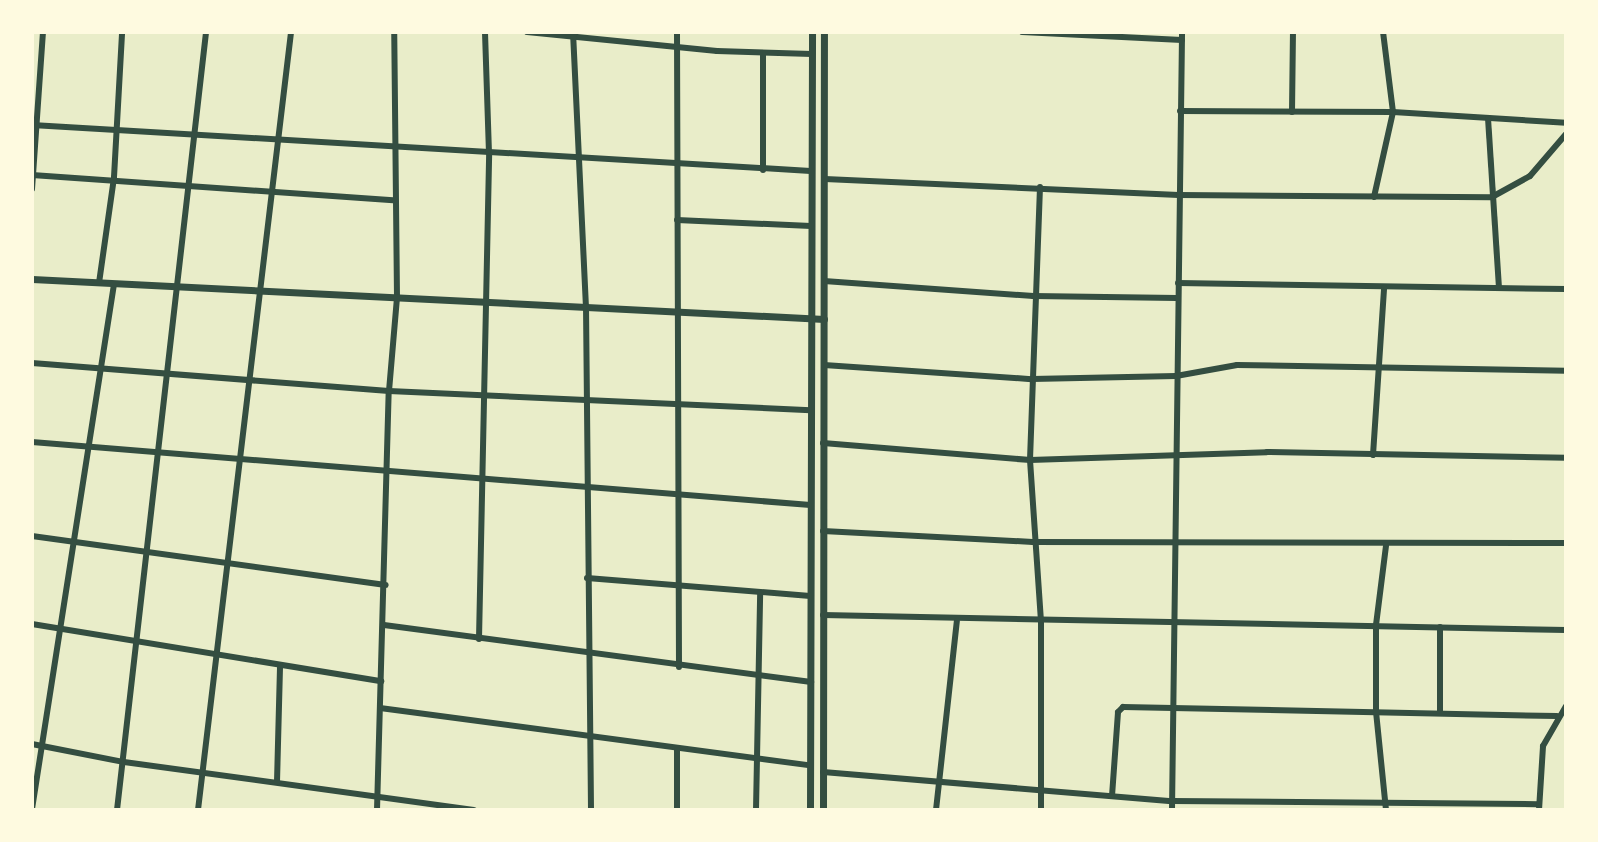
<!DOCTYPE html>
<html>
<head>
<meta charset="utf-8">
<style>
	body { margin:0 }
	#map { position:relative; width:1598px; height:842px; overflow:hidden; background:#e9edc9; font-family:Inter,sans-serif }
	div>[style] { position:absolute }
	.minor>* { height:6px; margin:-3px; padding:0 3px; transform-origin:3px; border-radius:3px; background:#344e41 }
	.tertiary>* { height:7px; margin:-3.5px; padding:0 3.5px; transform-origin:3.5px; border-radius:3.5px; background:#344e41 }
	span { translate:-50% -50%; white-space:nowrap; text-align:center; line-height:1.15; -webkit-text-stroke:6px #fefae0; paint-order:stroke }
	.frame { position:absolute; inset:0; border:34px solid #fefae0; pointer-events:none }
</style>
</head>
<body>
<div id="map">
	<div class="minor">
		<div style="left:527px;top:32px;width:191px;rotate:5.7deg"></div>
		<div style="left:717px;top:51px;width:95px;rotate:1.8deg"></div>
		<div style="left:573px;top:32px;width:274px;rotate:87.3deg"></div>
		<div style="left:586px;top:306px;width:504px;rotate:89.43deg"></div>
		<div style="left:677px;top:32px;width:635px;rotate:89.82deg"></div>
		<div style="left:1022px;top:32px;width:160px;rotate:2.9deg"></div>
		<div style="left:1180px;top:111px;width:213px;rotate:0.3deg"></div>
		<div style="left:1393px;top:112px;width:173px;rotate:3.6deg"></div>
		<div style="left:1292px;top:112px;width:80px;rotate:-89.3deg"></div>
		<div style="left:1488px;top:118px;width:169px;rotate:86.3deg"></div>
		<div style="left:32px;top:125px;width:780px;rotate:3.38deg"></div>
		<div style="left:763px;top:170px;width:117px;rotate:-90deg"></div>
		<div style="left:32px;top:175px;width:362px;rotate:4deg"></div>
		<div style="left:825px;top:179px;width:354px;rotate:2.6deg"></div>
		<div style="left:1179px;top:195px;width:313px;rotate:0.4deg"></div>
		<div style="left:1492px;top:197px;width:43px;rotate:-28.9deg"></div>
		<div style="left:1530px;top:176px;width:55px;rotate:-49.4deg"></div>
		<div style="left:1040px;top:187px;width:273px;rotate:92.1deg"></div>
		<div style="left:1030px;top:460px;width:161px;rotate:86.1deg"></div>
		<div style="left:1041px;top:621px;width:189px;rotate:90deg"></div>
		<div style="left:32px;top:189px;width:157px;rotate:-86deg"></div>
		<div style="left:1374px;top:197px;width:87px;rotate:-77.4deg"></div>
		<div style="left:1393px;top:112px;width:81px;rotate:-97.1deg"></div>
		<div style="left:677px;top:220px;width:134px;rotate:2.6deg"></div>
		<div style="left:824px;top:281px;width:210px;rotate:4.1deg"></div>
		<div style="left:1033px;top:296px;width:144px;rotate:0.8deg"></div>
		<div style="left:99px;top:283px;width:107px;rotate:-81.9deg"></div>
		<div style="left:114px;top:177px;width:145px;rotate:-86.8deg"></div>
		<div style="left:1178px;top:283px;width:388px;rotate:0.9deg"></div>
		<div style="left:32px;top:363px;width:358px;rotate:4.5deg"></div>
		<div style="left:389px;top:391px;width:422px;rotate:2.6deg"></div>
		<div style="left:824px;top:365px;width:208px;rotate:3.9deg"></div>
		<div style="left:1032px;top:379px;width:144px;rotate:-1.2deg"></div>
		<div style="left:1176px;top:376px;width:62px;rotate:-10.2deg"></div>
		<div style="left:1237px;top:365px;width:329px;rotate:1deg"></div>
		<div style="left:32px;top:442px;width:781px;rotate:4.63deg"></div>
		<div style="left:823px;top:443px;width:208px;rotate:4.7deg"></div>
		<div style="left:1030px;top:460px;width:237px;rotate:-1.9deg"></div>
		<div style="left:1267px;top:452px;width:299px;rotate:1.1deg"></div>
		<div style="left:1373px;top:455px;width:167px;rotate:-86.2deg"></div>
		<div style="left:823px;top:531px;width:210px;rotate:3deg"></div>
		<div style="left:1033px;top:542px;width:533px;rotate:0.11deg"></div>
		<div style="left:32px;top:536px;width:357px;rotate:7.9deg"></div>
		<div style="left:587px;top:578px;width:224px;rotate:4.6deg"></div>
		<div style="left:823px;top:615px;width:743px;rotate:1.16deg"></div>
		<div style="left:32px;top:624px;width:354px;rotate:9.3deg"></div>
		<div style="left:384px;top:625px;width:431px;rotate:7.6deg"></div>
		<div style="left:479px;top:639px;width:486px;rotate:-88.8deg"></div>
		<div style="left:489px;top:153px;width:121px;rotate:-91.9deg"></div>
		<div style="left:380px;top:708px;width:434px;rotate:7.6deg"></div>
		<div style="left:1440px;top:713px;width:86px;rotate:-90deg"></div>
		<div style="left:32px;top:744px;width:94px;rotate:11.1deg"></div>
		<div style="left:124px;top:762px;width:353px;rotate:7.8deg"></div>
		<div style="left:823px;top:772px;width:350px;rotate:4.8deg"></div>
		<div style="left:1172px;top:801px;width:366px;rotate:0.5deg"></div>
		<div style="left:277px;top:782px;width:116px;rotate:-88.5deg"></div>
		<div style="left:1112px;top:796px;width:84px;rotate:-85.9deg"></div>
		<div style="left:1118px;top:712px;width:7px;rotate:-45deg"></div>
		<div style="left:1123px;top:707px;width:434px;rotate:1.2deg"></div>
		<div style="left:32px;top:809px;width:531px;rotate:-81.12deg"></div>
		<div style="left:117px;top:810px;width:783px;rotate:-83.47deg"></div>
		<div style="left:198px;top:810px;width:784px;rotate:-83.18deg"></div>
		<div style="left:377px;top:810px;width:419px;rotate:-88.4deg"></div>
		<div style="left:389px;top:391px;width:94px;rotate:-85.1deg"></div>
		<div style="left:397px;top:297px;width:265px;rotate:-90.6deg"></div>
		<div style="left:677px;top:810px;width:60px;rotate:-90deg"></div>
		<div style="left:756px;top:810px;width:217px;rotate:-88.9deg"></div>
		<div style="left:936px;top:810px;width:190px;rotate:-83.7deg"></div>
		<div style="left:1172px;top:810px;width:778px;rotate:-89.26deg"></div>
		<div style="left:1386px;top:810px;width:99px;rotate:-95.8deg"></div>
		<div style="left:1376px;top:712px;width:87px;rotate:-90deg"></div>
		<div style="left:1376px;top:625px;width:80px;rotate:-82.8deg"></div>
		<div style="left:1539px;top:810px;width:64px;rotate:-86.4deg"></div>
		<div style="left:1543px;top:746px;width:46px;rotate:-60.1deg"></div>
	</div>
	<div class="tertiary">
		<div style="left:32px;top:279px;width:793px;rotate:2.89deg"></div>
		<div style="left:810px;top:810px;width:778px;rotate:-89.85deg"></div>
		<div style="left:823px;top:810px;width:778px;rotate:-89.93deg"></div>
	</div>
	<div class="frame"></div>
</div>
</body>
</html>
